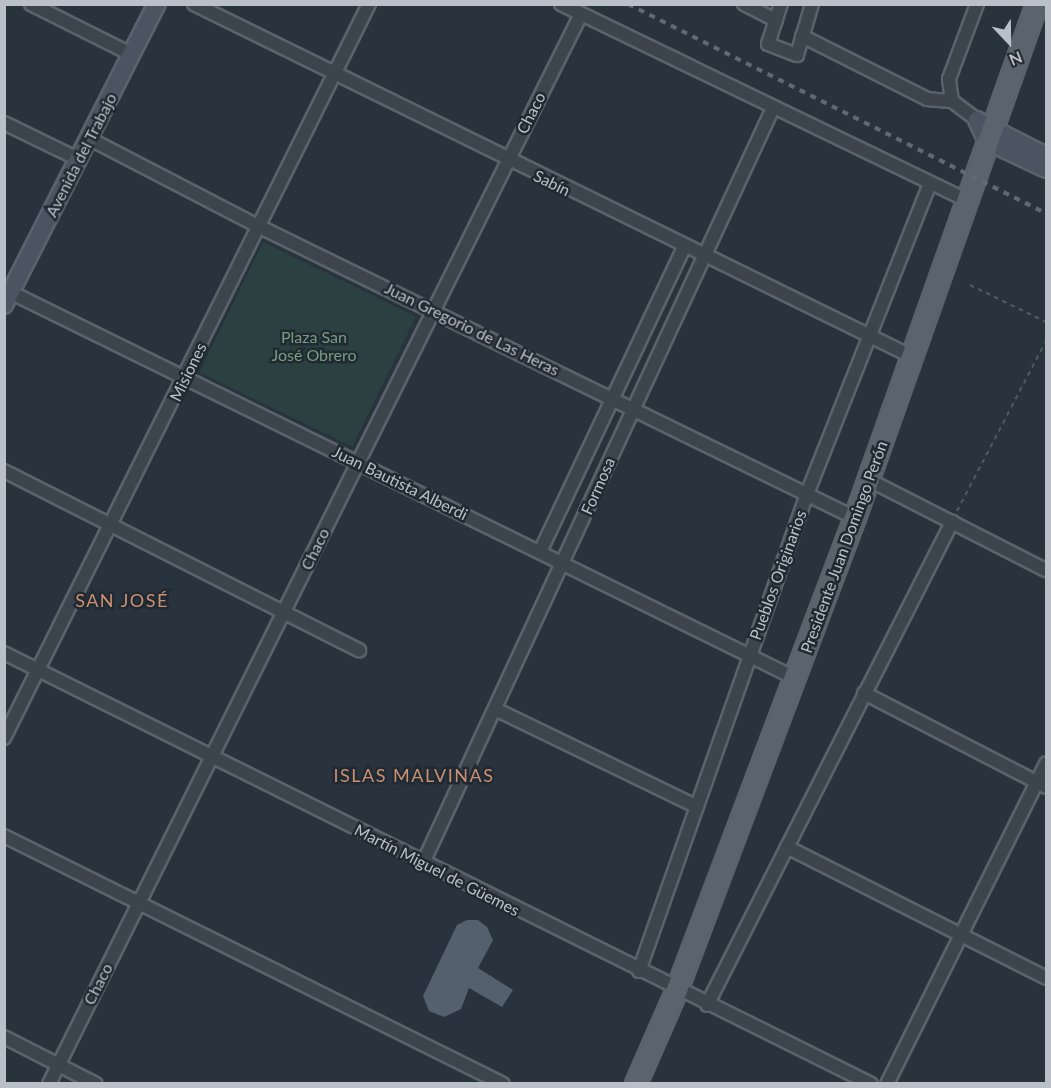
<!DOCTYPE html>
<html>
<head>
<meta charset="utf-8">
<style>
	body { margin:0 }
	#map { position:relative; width:1051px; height:1088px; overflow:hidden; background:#28333e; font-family:Lato,sans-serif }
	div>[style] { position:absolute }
	.green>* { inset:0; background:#2b4040; transform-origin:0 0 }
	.building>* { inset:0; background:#54606b }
	.path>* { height:2px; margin-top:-1px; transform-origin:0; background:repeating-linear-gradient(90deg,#4a5d5e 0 4.5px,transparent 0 9px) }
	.roads { filter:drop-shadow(2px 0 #5a636c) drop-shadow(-2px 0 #5a636c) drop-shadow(0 2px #5a636c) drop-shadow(0 -2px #5a636c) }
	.street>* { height:12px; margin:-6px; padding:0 6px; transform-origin:6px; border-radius:6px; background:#3c454e }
	.secondary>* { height:16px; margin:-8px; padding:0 8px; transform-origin:8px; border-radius:8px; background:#4b5561 }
	.primary>* { height:20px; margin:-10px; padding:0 10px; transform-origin:10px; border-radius:10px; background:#5a646e }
	.rail>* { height:4px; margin-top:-2px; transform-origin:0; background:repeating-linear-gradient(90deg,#5f6a75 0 6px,transparent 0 12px) }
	span { translate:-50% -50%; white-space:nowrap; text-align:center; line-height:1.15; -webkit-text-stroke:5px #212a33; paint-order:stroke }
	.street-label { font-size:16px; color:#b9c0c9 }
	.park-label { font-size:16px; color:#799c7e }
	.neighbourhood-label { font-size:18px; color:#ca9072; letter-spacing:1.5px }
	.frame { position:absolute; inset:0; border:6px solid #b9c0c9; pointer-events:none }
	.north { position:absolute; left:979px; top:12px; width:60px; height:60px; -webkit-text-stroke:4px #212a33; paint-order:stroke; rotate:158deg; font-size:16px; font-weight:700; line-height:24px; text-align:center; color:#b9c0c9 }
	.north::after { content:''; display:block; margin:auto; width:21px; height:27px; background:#b9c0c9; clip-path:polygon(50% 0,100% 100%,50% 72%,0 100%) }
</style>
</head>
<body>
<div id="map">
	<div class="green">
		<div style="left:263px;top:242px;width:170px;height:145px;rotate:26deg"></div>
	</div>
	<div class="building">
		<div style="clip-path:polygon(467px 920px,478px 920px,487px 927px,493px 940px,478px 968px,513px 990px,502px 1007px,469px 988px,461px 1009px,444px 1017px,429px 1011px,423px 996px,457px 925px)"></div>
	</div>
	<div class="path">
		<div style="left:970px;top:285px;width:85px;rotate:26deg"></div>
		<div style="left:957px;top:511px;width:192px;rotate:-62.4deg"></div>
	</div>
	<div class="roads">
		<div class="street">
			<div style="left:31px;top:4px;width:112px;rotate:26.6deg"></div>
			<div style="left:194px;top:4px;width:801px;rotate:26.15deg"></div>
			<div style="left:561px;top:4px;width:451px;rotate:25.8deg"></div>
			<div style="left:744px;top:4px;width:36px;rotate:27deg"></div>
			<div style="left:781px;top:4px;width:42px;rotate:108deg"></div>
			<div style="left:768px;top:44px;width:31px;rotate:21deg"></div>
			<div style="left:797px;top:55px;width:53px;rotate:-73.6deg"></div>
			<div style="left:802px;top:36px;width:140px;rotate:26.7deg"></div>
			<div style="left:927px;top:99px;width:25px;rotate:5deg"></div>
			<div style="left:952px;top:101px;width:31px;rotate:37deg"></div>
			<div style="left:952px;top:101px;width:22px;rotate:-98deg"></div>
			<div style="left:949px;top:79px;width:80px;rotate:-69.5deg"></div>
			<div style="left:4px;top:123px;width:82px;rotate:25.9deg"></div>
			<div style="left:90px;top:139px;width:189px;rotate:27.4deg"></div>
			<div style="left:258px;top:226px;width:665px;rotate:26.06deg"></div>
			<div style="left:4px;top:289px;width:881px;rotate:26.19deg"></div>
			<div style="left:4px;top:471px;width:398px;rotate:26.8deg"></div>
			<div style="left:869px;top:480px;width:199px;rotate:27deg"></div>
			<div style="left:540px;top:552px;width:337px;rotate:-64.7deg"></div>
			<div style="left:4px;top:653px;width:968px;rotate:26.43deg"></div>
			<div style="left:864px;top:693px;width:205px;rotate:27.3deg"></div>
			<div style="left:495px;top:709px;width:223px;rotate:25.8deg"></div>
			<div style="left:4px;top:738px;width:820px;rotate:-63.56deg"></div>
			<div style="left:4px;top:836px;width:557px;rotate:26.43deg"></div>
			<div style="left:787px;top:847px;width:290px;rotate:26.8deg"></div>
			<div style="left:423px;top:863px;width:832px;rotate:-65.13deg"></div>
			<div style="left:639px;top:971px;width:506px;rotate:-70.6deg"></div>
			<div style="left:807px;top:494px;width:334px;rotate:-68.4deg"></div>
			<div style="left:707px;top:1005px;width:542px;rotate:-63.1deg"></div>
			<div style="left:4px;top:1037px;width:103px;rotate:27.1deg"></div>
			<div style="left:49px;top:1084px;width:1195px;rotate:-63.56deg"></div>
			<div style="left:887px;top:1084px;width:358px;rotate:-63.6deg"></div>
		</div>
		<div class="secondary">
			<div style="left:977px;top:120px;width:23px;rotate:65deg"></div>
			<div style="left:987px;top:141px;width:65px;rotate:25.4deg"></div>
			<div style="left:983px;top:124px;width:71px;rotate:26.9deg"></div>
			<div style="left:4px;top:305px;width:338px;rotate:-63.1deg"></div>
		</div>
		<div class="primary">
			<div style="left:636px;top:1084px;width:103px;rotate:-66.4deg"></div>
			<div style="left:677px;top:990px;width:504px;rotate:-69.34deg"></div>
			<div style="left:855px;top:518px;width:545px;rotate:-70.5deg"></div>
		</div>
	</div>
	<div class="rail">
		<div style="left:628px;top:4px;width:467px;rotate:26.6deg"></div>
	</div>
	<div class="street-label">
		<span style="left:531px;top:113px;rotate:-63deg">Chaco</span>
		<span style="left:81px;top:155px;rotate:-63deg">Avenida del Trabajo</span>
		<span style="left:552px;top:183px;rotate:26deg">Sabín</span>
		<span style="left:472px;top:329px;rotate:26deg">Juan Gregorio de Las Heras</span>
		<span style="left:188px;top:372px;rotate:-64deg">Misiones</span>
		<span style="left:400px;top:483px;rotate:26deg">Juan Bautista Alberdi</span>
		<span style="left:598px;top:486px;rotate:-66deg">Formosa</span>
		<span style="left:844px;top:547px;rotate:-70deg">Presidente Juan Domingo Perón</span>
		<span style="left:315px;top:549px;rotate:-64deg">Chaco</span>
		<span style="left:778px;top:575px;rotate:-70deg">Pueblos Originarios</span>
		<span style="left:437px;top:870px;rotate:27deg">Martín Miguel de Güemes</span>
		<span style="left:98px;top:984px;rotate:-63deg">Chaco</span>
	</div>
	<div class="park-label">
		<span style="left:314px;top:346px">Plaza San<br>José Obrero</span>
	</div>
	<div class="neighbourhood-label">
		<span style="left:122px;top:600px">SAN JOSÉ</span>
		<span style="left:414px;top:775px">ISLAS MALVINAS</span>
	</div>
	<div class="frame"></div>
	<div class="north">N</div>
</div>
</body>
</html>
